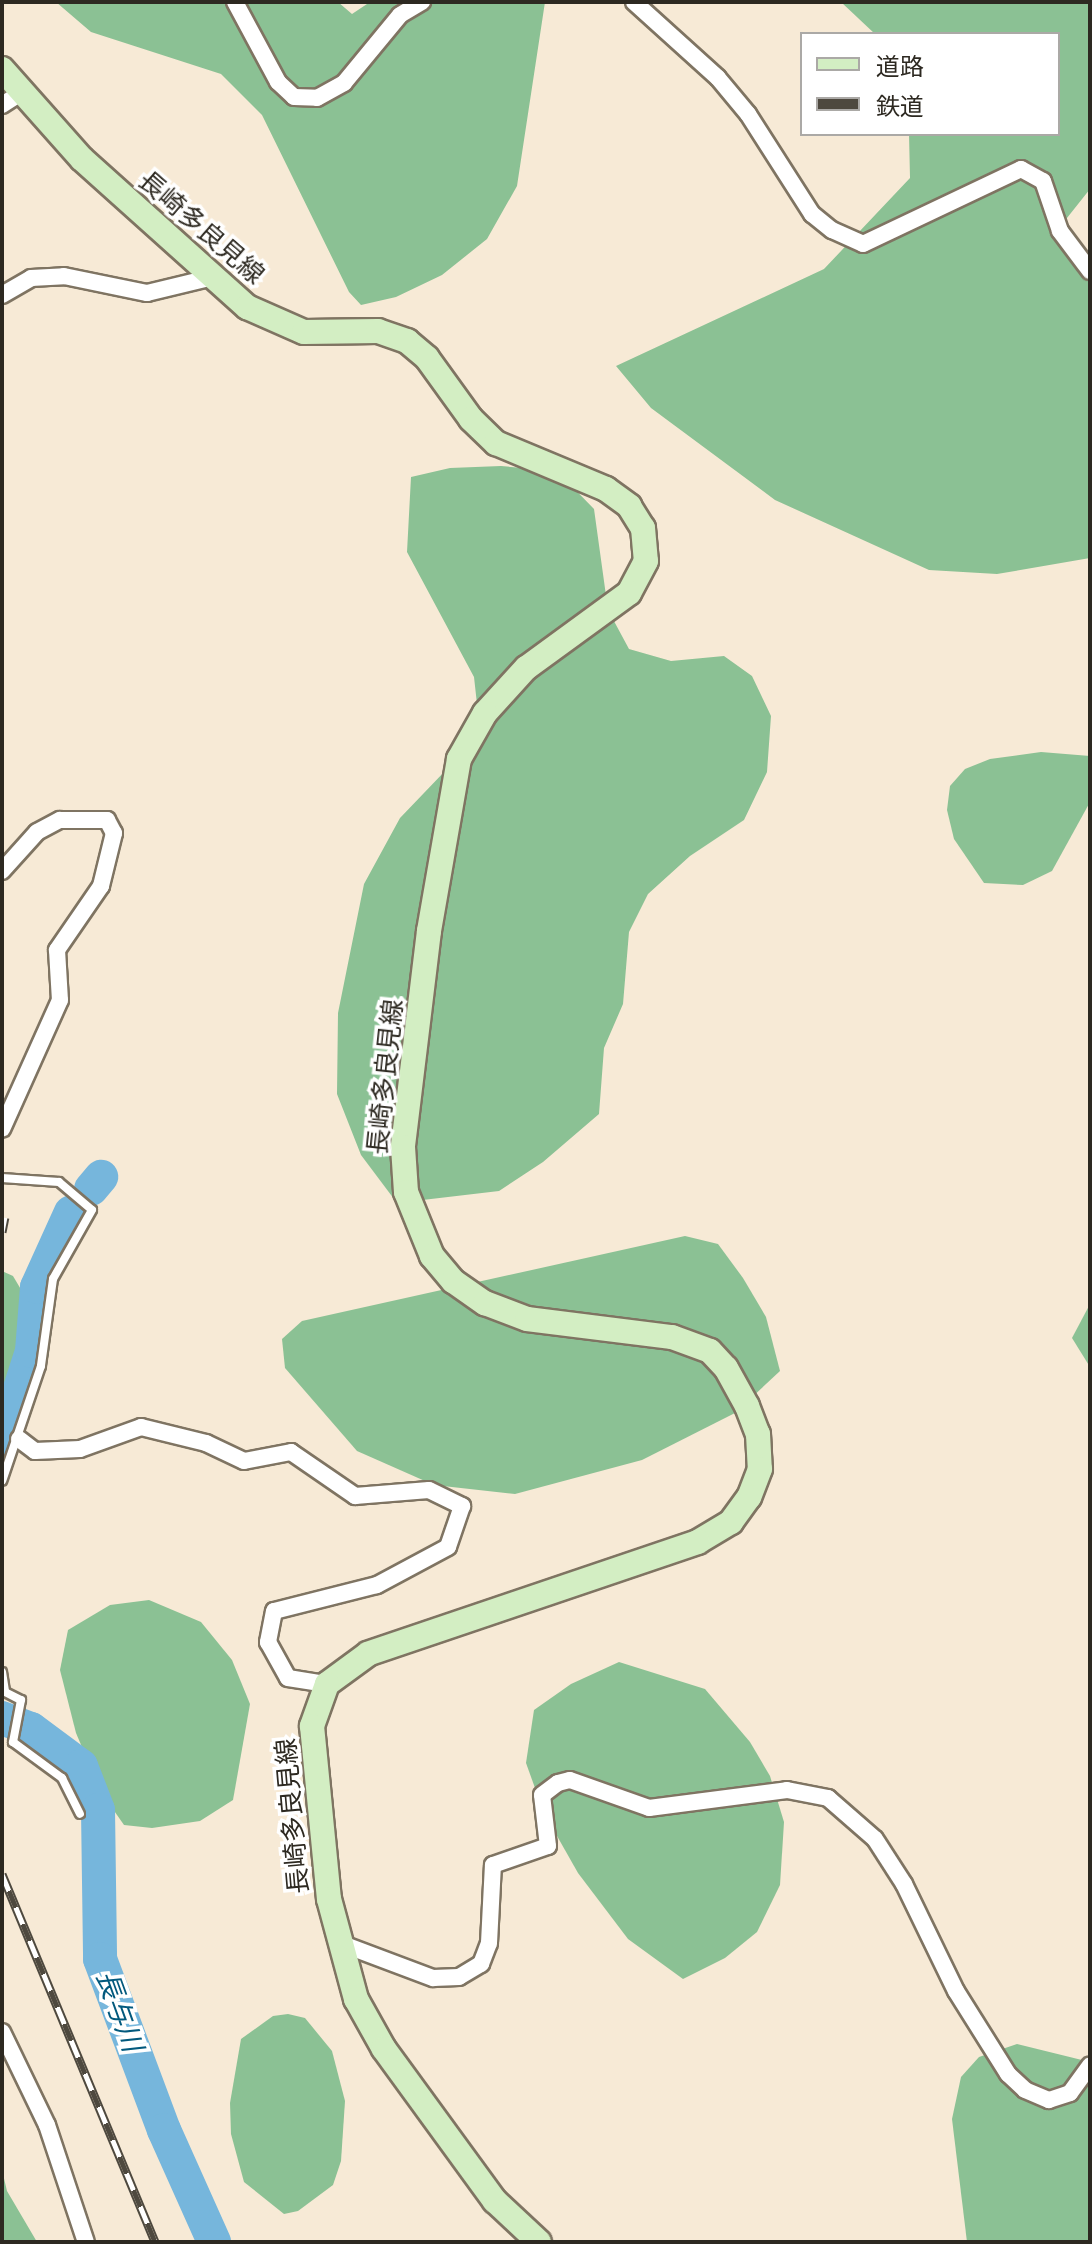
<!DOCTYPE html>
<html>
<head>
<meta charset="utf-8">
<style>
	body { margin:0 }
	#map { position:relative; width:1092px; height:2244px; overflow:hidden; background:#f7ead6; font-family:Helvetica,"Noto Sans JP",sans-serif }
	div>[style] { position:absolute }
	.forest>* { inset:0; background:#8bc194 }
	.river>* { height:34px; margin:-17px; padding:0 17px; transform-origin:17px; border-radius:17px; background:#76b6dc }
	.roads { filter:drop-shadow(2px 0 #7f7462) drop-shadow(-2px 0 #7f7462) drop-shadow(0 2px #7f7462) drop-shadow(0 -2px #7f7462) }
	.lane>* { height:8px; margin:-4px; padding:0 4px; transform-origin:4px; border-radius:4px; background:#fff }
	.street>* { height:16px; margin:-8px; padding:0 8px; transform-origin:8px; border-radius:8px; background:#fff }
	.primary>* { height:24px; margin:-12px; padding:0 12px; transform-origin:12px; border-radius:12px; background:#d3eec3 }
	.rail>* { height:9px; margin-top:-4.5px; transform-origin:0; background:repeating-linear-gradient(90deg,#fff 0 18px,#4e493f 0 36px); box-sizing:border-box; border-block:2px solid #4e493f }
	span { translate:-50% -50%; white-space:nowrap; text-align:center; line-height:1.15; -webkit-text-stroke:7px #fff; paint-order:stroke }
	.street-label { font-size:26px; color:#2d2921 }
	.water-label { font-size:28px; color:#02597d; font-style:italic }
	.frame { position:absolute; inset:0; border:4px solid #2d2921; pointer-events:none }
	.legend { position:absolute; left:800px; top:32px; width:260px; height:104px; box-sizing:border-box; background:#fff; border:2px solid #aba9a6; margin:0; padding:10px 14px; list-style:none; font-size:24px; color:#2d2921 }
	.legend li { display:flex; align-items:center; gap:16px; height:40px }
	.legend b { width:40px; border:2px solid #aba9a6 }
</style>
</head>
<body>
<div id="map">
	<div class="forest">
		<div style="clip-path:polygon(56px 2px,338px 2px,352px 14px,370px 2px,545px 2px,517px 186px,487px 239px,442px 275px,396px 297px,361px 305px,349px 292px,262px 115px,221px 74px,91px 32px)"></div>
		<div style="clip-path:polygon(841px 2px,1090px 2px,1090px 189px,1063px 223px,1090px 263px,1090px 558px,997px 574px,929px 570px,775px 500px,651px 408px,616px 366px,824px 269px,910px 178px,909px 134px,1058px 134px,1058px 34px,875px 34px)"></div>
		<div style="clip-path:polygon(501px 466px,557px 471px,594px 509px,608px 610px,629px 649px,671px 661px,724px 656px,752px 676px,771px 716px,767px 772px,744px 820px,690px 856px,648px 894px,629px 932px,623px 1004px,604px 1048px,599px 1114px,543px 1162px,499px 1191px,397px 1203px,361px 1155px,337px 1094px,338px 1013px,364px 884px,400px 818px,446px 770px,478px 713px,474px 677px,407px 552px,411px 477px,450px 468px)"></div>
		<div style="clip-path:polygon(1041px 752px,1090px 756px,1090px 802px,1052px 871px,1023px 885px,984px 883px,954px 839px,947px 810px,950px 786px,965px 769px,990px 759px)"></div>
		<div style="clip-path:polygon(685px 1236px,718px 1244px,743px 1278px,766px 1317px,780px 1371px,735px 1413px,642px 1460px,515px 1494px,434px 1485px,357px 1451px,285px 1368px,282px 1339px,302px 1321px)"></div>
		<div style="clip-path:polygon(2px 1271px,13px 1276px,26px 1298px,25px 1343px,17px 1379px,2px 1398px)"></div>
		<div style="clip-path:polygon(1090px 1304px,1090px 1367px,1072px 1338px)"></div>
		<div style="clip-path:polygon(149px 1600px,201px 1622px,232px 1660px,250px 1704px,233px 1800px,200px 1821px,152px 1828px,124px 1825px,101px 1792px,76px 1733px,60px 1670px,68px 1630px,110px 1605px)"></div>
		<div style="clip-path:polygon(619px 1662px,705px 1689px,750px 1742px,770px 1776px,784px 1822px,780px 1885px,757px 1932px,725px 1958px,683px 1979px,628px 1939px,578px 1873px,544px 1813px,526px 1763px,534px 1710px,571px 1684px)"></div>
		<div style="clip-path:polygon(288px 2014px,305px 2018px,332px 2051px,345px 2101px,341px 2161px,333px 2185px,298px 2211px,284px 2214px,244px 2182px,231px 2134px,230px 2103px,241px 2039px,273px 2016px)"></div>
		<div style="clip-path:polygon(1017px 2044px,1090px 2062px,1090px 2242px,967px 2242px,952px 2119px,961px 2077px,979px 2057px)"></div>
		<div style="clip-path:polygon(2px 2170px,7px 2191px,37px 2242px,2px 2242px)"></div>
	</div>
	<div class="river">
		<div style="left:91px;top:1189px;width:16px;rotate:-50deg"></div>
		<div style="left:2px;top:1444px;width:98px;rotate:-72.1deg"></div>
		<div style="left:32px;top:1351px;width:64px;rotate:-85.5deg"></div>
		<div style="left:37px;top:1287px;width:82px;rotate:-65.6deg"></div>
		<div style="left:2px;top:1718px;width:31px;rotate:21deg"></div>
		<div style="left:31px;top:1729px;width:62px;rotate:36.5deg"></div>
		<div style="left:81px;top:1766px;width:47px;rotate:68.9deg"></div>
		<div style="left:98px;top:1810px;width:149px;rotate:89.2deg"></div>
		<div style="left:100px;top:1959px;width:183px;rotate:69.5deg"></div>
		<div style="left:164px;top:2130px;width:123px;rotate:65.9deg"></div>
	</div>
	<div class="roads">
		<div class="lane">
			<div style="left:2px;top:1178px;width:57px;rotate:4deg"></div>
			<div style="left:59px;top:1182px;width:43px;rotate:40.3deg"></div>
			<div style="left:92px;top:1210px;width:79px;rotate:119.5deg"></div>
			<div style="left:53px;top:1279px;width:88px;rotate:97.9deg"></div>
			<div style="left:41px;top:1366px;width:121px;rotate:108.7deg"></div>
			<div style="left:2px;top:1672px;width:20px;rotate:81deg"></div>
			<div style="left:5px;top:1692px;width:18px;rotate:27deg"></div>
			<div style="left:21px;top:1700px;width:43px;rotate:100.8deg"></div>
			<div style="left:13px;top:1742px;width:61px;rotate:36.3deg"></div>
			<div style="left:62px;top:1778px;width:40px;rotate:63.4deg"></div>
		</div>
		<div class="street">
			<div style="left:235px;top:2px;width:91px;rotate:61.7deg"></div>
			<div style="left:278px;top:82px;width:22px;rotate:43deg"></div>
			<div style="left:294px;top:97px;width:23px;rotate:2deg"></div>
			<div style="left:317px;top:98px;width:31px;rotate:-29deg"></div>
			<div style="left:344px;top:83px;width:88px;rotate:-50.5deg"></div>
			<div style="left:400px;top:15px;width:26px;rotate:-31deg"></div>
			<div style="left:634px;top:2px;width:113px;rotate:42.1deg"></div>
			<div style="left:718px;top:78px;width:47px;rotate:50.2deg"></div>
			<div style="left:748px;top:114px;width:119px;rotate:57.4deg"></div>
			<div style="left:812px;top:214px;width:26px;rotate:39deg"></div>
			<div style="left:832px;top:230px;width:34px;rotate:24deg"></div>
			<div style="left:863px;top:244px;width:175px;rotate:-25.4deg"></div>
			<div style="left:1021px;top:169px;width:25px;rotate:29deg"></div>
			<div style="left:1043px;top:181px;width:53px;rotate:71.2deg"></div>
			<div style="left:1060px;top:231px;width:50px;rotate:53.1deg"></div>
			<div style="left:2px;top:105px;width:24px;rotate:-33deg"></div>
			<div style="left:2px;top:295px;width:34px;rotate:-30deg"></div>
			<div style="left:31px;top:278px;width:33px;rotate:-3deg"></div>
			<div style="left:64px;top:276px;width:85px;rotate:11.6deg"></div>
			<div style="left:147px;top:293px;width:64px;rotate:-13.6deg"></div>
			<div style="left:2px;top:871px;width:52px;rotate:-48.1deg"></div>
			<div style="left:37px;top:832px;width:26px;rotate:-28deg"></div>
			<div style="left:60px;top:820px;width:47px"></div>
			<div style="left:107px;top:820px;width:15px;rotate:62deg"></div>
			<div style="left:114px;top:833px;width:55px;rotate:103.8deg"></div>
			<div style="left:101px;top:886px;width:78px;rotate:124.5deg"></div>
			<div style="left:57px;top:950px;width:50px;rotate:86.6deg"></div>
			<div style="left:60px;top:1000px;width:141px;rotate:114.2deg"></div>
			<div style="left:19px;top:1439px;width:20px;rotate:37deg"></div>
			<div style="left:35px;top:1451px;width:45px;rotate:-2.5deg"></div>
			<div style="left:80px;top:1449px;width:65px;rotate:-19.8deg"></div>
			<div style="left:141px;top:1427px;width:67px;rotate:13.8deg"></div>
			<div style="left:206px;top:1443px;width:42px;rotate:25.3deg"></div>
			<div style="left:244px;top:1461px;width:48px;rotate:-10.8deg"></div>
			<div style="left:291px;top:1452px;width:78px;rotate:34.5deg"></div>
			<div style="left:355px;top:1496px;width:74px;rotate:-4.6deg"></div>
			<div style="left:429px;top:1490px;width:37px;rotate:26deg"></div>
			<div style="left:462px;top:1506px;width:43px;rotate:108.9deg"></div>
			<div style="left:448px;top:1547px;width:81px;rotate:151.8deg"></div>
			<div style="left:377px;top:1585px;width:106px;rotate:165.8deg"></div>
			<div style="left:274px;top:1611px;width:32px;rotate:101deg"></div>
			<div style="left:268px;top:1642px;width:41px;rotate:60.9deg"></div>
			<div style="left:288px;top:1678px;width:39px;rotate:9deg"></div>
			<div style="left:337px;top:1942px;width:103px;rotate:20.6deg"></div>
			<div style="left:433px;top:1978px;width:26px;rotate:-2deg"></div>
			<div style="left:459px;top:1977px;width:26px;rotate:-31deg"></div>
			<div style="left:481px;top:1964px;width:22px;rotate:-69deg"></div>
			<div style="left:489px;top:1943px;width:78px;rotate:-87.1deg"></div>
			<div style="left:493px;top:1865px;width:58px;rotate:-19.1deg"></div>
			<div style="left:548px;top:1846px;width:51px;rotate:-96.7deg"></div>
			<div style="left:542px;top:1795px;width:20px;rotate:-37deg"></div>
			<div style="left:558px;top:1783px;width:12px;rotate:-14deg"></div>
			<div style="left:570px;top:1780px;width:84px;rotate:19.5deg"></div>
			<div style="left:649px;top:1808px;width:139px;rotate:-7.4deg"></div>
			<div style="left:787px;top:1790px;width:42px;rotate:11deg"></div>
			<div style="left:828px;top:1798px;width:62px;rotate:41.1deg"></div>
			<div style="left:875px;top:1839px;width:54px;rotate:57.2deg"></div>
			<div style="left:904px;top:1884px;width:119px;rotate:64.1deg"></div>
			<div style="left:956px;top:1991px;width:98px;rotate:57.9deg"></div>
			<div style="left:1008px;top:2074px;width:23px;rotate:43deg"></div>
			<div style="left:1025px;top:2090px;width:26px;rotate:23deg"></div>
			<div style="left:1049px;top:2100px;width:22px;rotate:-18deg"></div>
			<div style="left:1070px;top:2093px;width:34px;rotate:-54deg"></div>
			<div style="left:2px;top:2032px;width:103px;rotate:64.2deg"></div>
			<div style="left:47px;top:2125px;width:123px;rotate:71.6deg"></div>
		</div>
		<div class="primary">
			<div style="left:2px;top:69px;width:120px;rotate:48.4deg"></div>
			<div style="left:82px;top:159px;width:222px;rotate:41.9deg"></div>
			<div style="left:247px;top:307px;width:62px;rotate:23.7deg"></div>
			<div style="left:304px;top:332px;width:74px;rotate:-0.8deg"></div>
			<div style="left:378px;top:331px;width:31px;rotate:19deg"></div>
			<div style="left:407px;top:341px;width:26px;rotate:40deg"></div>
			<div style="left:427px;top:358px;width:75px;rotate:54.2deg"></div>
			<div style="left:471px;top:419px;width:35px;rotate:44deg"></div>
			<div style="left:496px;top:443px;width:119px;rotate:22.7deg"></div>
			<div style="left:606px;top:489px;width:29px;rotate:36deg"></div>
			<div style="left:629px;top:506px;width:26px;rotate:58deg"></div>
			<div style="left:643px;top:528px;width:33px;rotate:85deg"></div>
			<div style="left:646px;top:561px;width:36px;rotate:118deg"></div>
			<div style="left:629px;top:593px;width:127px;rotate:143.9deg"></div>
			<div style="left:526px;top:668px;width:61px;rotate:132.3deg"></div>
			<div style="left:485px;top:713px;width:53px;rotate:119.5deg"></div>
			<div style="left:459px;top:759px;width:175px;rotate:99.9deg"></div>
			<div style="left:429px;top:931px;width:218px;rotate:96.9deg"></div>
			<div style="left:403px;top:1147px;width:45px;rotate:86.2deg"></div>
			<div style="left:406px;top:1192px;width:69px;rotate:67.9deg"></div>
			<div style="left:432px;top:1256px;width:33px;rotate:50deg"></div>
			<div style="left:453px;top:1281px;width:39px;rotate:35deg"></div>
			<div style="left:485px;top:1303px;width:45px;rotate:20.9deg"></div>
			<div style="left:527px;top:1319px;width:146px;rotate:7.1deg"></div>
			<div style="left:672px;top:1337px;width:40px;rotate:20.2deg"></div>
			<div style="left:710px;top:1351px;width:23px;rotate:47deg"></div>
			<div style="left:726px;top:1368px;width:43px;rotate:61.1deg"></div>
			<div style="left:747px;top:1406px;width:30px;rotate:69deg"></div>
			<div style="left:758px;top:1434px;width:35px;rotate:87deg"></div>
			<div style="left:760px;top:1469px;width:30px;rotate:111deg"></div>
			<div style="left:749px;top:1497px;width:31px;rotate:126deg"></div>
			<div style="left:731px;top:1522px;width:39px;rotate:149deg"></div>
			<div style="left:698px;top:1542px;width:348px;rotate:161.3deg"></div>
			<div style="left:368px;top:1654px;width:51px;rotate:143.8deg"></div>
			<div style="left:327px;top:1684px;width:45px;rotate:109.7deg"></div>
			<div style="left:312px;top:1726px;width:174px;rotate:84.4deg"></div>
			<div style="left:329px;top:1899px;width:104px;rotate:74.9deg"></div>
			<div style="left:356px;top:1999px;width:57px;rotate:60.8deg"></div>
			<div style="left:384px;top:2049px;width:188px;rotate:53.9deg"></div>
			<div style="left:495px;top:2201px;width:60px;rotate:43deg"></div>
		</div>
	</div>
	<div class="rail">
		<div style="left:2px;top:1232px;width:15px;rotate:-79deg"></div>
		<div style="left:2px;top:1874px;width:399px;rotate:67.4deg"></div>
	</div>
	<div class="street-label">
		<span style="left:201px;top:228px;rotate:41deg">長崎多良見線</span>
		<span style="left:386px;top:1077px;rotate:-84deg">長崎多良見線</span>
		<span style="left:293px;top:1816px;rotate:-95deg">長崎多良見線</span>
	</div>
	<div class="water-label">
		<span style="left:119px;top:2011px;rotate:70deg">長与川</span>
	</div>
	<div class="frame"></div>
	<ul class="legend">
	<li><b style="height:10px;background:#d3eec3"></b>道路</li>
	<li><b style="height:10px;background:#4e493f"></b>鉄道</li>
	</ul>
</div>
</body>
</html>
